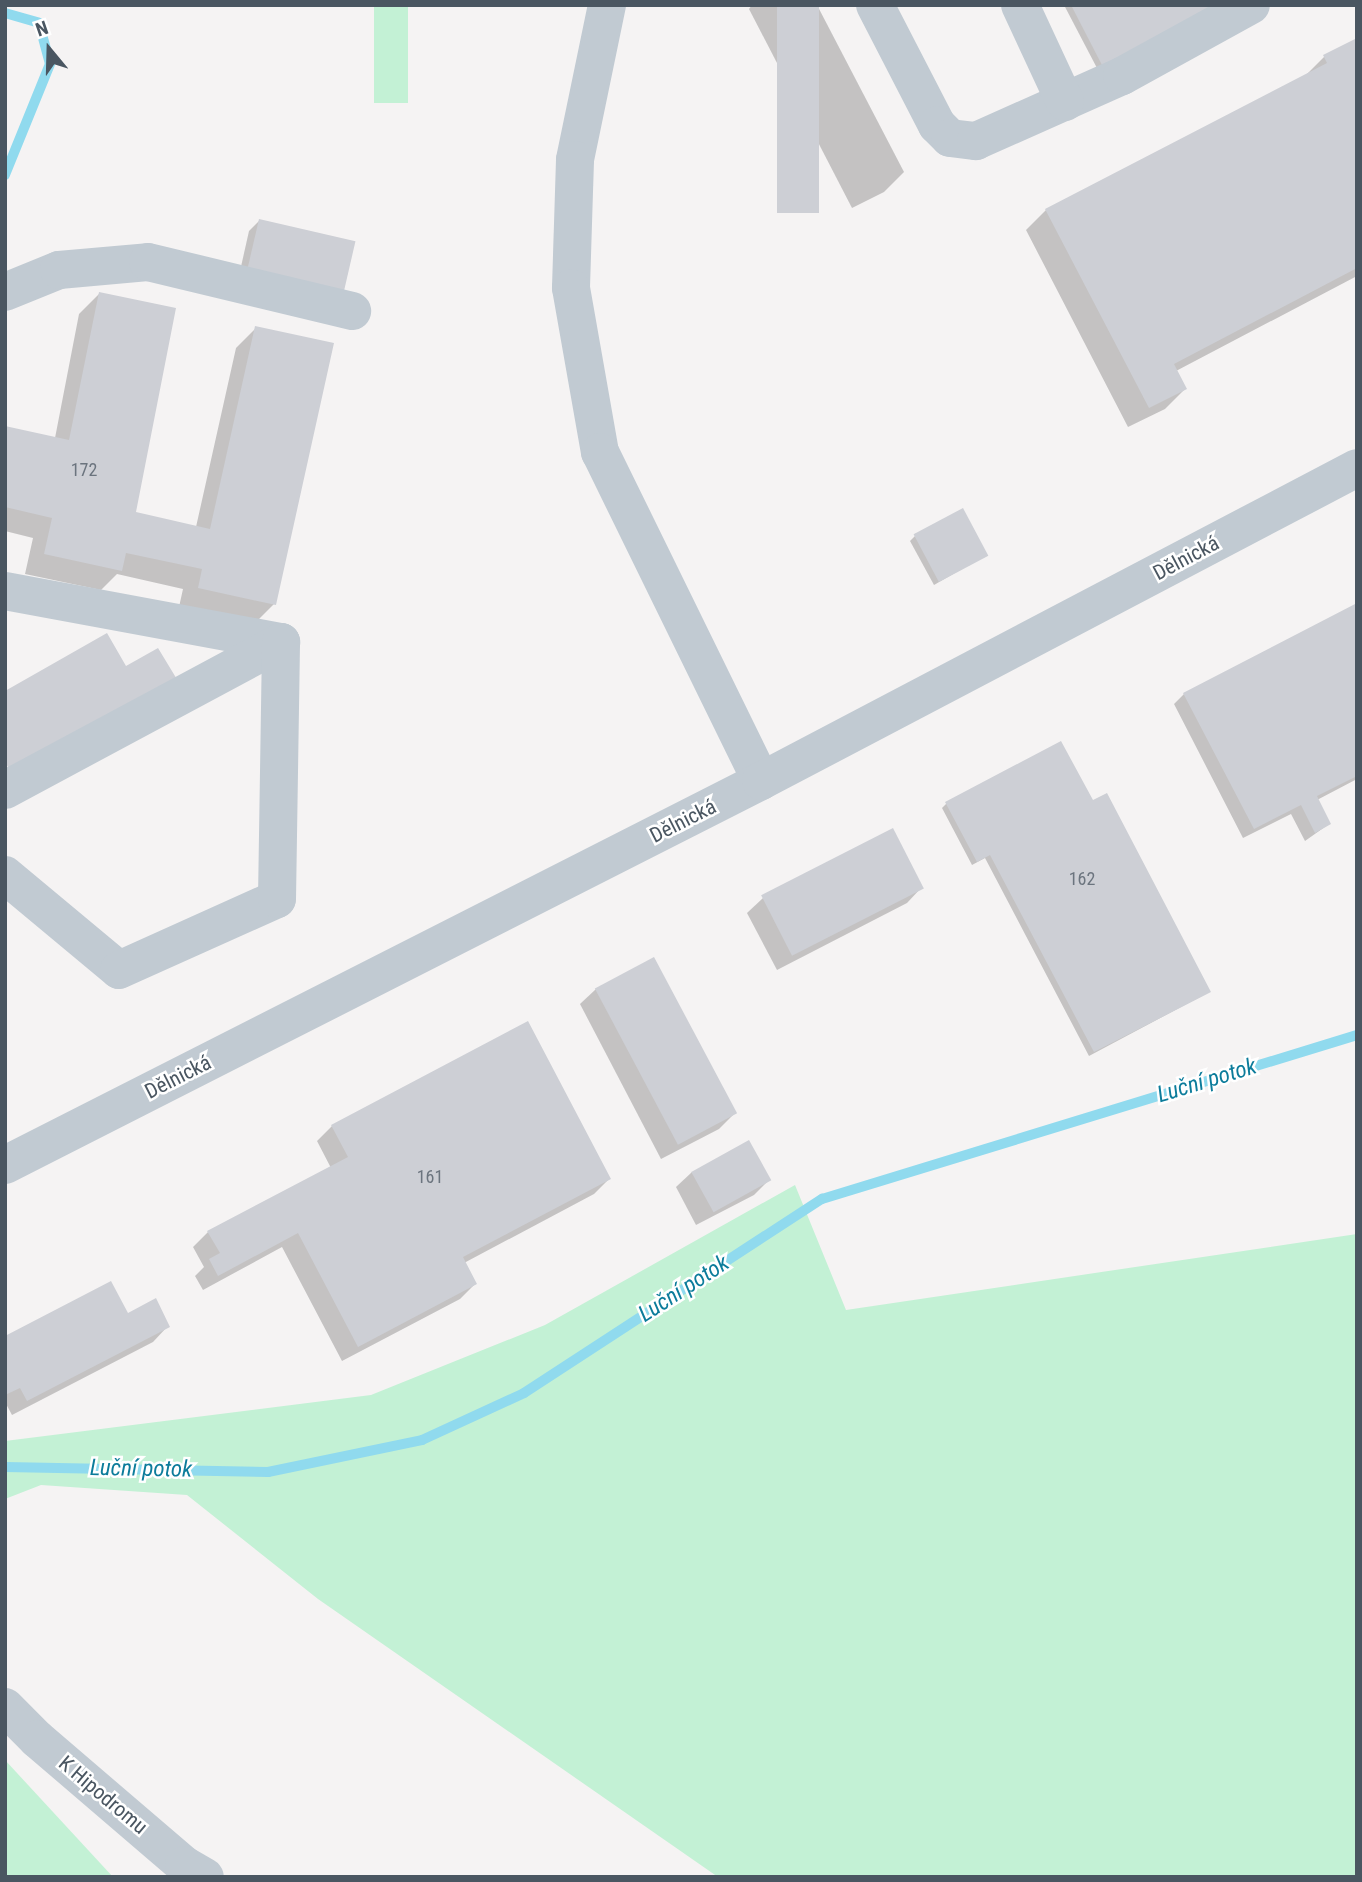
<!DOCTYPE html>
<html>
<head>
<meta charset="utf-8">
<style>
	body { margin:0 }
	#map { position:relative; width:1362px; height:1882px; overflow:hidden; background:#f5f3f3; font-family:"Roboto Condensed",sans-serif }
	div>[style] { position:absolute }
	.green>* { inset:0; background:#c3f1d5; transform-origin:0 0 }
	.shadow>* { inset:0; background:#0003 }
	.stream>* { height:10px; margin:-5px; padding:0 5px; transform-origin:5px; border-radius:5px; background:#90daee }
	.building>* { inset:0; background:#cdcfd5; transform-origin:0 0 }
	.minor>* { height:38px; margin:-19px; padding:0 19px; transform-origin:19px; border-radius:19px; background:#c1cad2 }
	span { translate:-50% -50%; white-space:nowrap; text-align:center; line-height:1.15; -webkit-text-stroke:5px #fff; paint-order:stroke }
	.number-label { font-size:18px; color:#6b747e }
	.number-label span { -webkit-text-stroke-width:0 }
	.street-label { font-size:21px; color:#4a5661 }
	.water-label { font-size:23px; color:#0c7c9b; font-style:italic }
	.frame { position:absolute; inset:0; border:7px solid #4a5661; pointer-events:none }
	.north { position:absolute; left:14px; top:14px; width:70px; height:70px; -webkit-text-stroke:5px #fff; paint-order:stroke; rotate:341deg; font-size:19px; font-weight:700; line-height:28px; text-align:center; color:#4a5661 }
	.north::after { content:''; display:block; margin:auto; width:24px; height:32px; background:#4a5661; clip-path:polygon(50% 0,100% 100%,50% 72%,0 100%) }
</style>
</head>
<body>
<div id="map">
	<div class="green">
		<div style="left:374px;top:5px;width:34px;height:98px"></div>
		<div style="clip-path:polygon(795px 1185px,846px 1310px,1357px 1234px,1357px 1877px,718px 1877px,318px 1599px,187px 1495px,41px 1485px,5px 1499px,5px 1441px,371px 1395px,545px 1325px)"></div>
		<div style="clip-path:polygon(5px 1760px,113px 1877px,5px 1877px)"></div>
	</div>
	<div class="shadow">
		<div style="clip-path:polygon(752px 5px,817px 5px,904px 172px,884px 192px,852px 208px,749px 9px)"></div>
		<div style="clip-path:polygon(1064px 5px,1224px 5px,1098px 70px)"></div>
		<div style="clip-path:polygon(1357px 40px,1357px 276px,1176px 371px,1185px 389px,1165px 409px,1128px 427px,1026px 230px,1046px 210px,1305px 76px,1324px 57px)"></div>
		<div style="clip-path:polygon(260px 220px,333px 302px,238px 280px,249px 231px)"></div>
		<div style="clip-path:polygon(99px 294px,134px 514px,196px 527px,236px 348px,256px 328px,274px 604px,254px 624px,179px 607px,183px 589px,117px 574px,101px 590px,25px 574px,33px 538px,5px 531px,5px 427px,55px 438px,79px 314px)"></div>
		<div style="clip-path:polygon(915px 536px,986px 555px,934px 585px,910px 541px)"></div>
		<div style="clip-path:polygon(1357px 605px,1357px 779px,1317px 800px,1329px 824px,1305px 841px,1291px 814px,1243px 838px,1174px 704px,1184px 694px)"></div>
		<div style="clip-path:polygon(1092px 803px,1209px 992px,1089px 1056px,985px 858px,972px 865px,942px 808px,946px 804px)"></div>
		<div style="clip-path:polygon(892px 830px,922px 887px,907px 903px,777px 970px,747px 913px,763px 898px)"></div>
		<div style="clip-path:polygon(596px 989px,734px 1114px,719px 1129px,661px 1159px,580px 1004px)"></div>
		<div style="clip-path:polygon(332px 1126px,609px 1179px,594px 1194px,464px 1263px,475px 1284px,460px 1299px,342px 1361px,282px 1247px,203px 1290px,195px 1276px,204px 1267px,193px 1247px,208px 1232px,331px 1168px,317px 1141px)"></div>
		<div style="clip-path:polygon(692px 1172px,769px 1180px,754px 1195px,696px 1225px,676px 1187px)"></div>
		<div style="clip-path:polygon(127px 1315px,168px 1326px,153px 1342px,12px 1415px,5px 1402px,5px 1338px)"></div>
	</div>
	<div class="stream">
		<div style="left:5px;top:13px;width:35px;rotate:16deg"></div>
		<div style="left:39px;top:23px;width:42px;rotate:75deg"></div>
		<div style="left:50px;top:64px;width:120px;rotate:112.1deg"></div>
		<div style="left:5px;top:1467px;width:263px;rotate:1.1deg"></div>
		<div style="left:268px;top:1472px;width:157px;rotate:-11.7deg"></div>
		<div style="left:422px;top:1440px;width:112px;rotate:-24.7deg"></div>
		<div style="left:524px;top:1393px;width:356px;rotate:-33.1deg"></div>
		<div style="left:822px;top:1199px;width:560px;rotate:-17.04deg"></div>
	</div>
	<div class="building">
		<div style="left:777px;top:5px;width:42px;height:208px"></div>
		<div style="clip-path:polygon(1071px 5px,1223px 5px,1103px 67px)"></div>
		<div style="clip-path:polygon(1357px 38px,1357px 268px,1174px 364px,1187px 389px,1149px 408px,1045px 209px,1327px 63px,1323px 55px)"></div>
		<div style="left:259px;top:219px;width:99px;height:52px;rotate:13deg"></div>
		<div style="clip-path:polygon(99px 292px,176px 308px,136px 512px,210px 529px,255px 326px,334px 343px,276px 605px,198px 588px,202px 569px,126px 553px,122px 571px,44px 554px,52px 518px,5px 507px,5px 426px,69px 440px)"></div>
		<div style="left:963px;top:508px;width:54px;height:56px;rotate:62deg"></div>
		<div style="clip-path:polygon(1357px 603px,1357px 776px,1317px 796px,1331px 824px,1315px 833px,1301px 805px,1254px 829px,1183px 693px)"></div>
		<div style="clip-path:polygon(107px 633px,126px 666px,158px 648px,178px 681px,12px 774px,5px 762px,5px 691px)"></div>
		<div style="clip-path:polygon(1061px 741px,1093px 800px,1107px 793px,1211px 992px,1094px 1052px,990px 855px,977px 862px,945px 802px)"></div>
		<div style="left:893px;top:828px;width:68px;height:148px;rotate:63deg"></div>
		<div style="left:654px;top:957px;width:177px;height:67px;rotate:62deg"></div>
		<div style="clip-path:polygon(528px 1021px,611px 1179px,463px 1257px,477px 1284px,358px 1347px,298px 1233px,218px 1276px,209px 1259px,220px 1253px,207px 1231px,348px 1157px,331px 1125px)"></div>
		<div style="left:749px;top:1140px;width:46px;height:66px;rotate:61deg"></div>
		<div style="clip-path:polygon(111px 1281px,128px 1313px,156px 1298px,170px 1327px,27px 1401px,20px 1388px,5px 1395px,5px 1336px)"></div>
	</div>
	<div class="minor">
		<div style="left:607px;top:5px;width:158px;rotate:101.7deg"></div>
		<div style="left:575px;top:160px;width:128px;rotate:91.8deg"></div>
		<div style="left:571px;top:288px;width:167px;rotate:80deg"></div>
		<div style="left:600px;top:452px;width:366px;rotate:63.9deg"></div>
		<div style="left:875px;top:5px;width:135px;rotate:62.7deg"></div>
		<div style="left:937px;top:125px;width:18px;rotate:45deg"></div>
		<div style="left:950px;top:138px;width:26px;rotate:7deg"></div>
		<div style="left:976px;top:141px;width:160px;rotate:-24deg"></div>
		<div style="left:1122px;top:76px;width:147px;rotate:-28.8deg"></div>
		<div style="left:1020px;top:5px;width:107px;rotate:65.1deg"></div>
		<div style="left:5px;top:292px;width:58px;rotate:-22.2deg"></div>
		<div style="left:59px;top:270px;width:89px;rotate:-5.1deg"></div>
		<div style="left:148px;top:262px;width:210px;rotate:13.5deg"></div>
		<div style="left:5px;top:591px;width:281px;rotate:10.5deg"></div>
		<div style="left:281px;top:642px;width:313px;rotate:151.8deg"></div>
		<div style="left:5px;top:875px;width:148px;rotate:39.8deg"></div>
		<div style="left:119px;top:970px;width:173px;rotate:-24.2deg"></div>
		<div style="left:277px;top:899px;width:257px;rotate:-89.1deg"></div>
		<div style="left:5px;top:1165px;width:848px;rotate:-26.93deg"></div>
		<div style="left:761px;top:781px;width:673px;rotate:-27.71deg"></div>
		<div style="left:5px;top:1707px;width:45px;rotate:45deg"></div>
		<div style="left:37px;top:1739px;width:194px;rotate:40.6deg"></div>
		<div style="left:184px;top:1865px;width:24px;rotate:30deg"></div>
	</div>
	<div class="number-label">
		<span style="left:84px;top:470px">172</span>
		<span style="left:1082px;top:879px">162</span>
		<span style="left:430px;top:1177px">161</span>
	</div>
	<div class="street-label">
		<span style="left:1186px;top:558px;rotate:-28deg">Dělnická</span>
		<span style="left:683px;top:821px;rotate:-27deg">Dělnická</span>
		<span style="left:178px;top:1077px;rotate:-27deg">Dělnická</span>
		<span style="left:103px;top:1795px;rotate:40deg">K Hipodromu</span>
	</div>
	<div class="water-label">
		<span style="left:1207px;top:1081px;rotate:-17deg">Luční potok</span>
		<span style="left:684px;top:1289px;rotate:-33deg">Luční potok</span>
		<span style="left:141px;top:1469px;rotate:1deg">Luční potok</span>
	</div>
	<div class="frame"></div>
	<div class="north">N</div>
</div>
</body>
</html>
